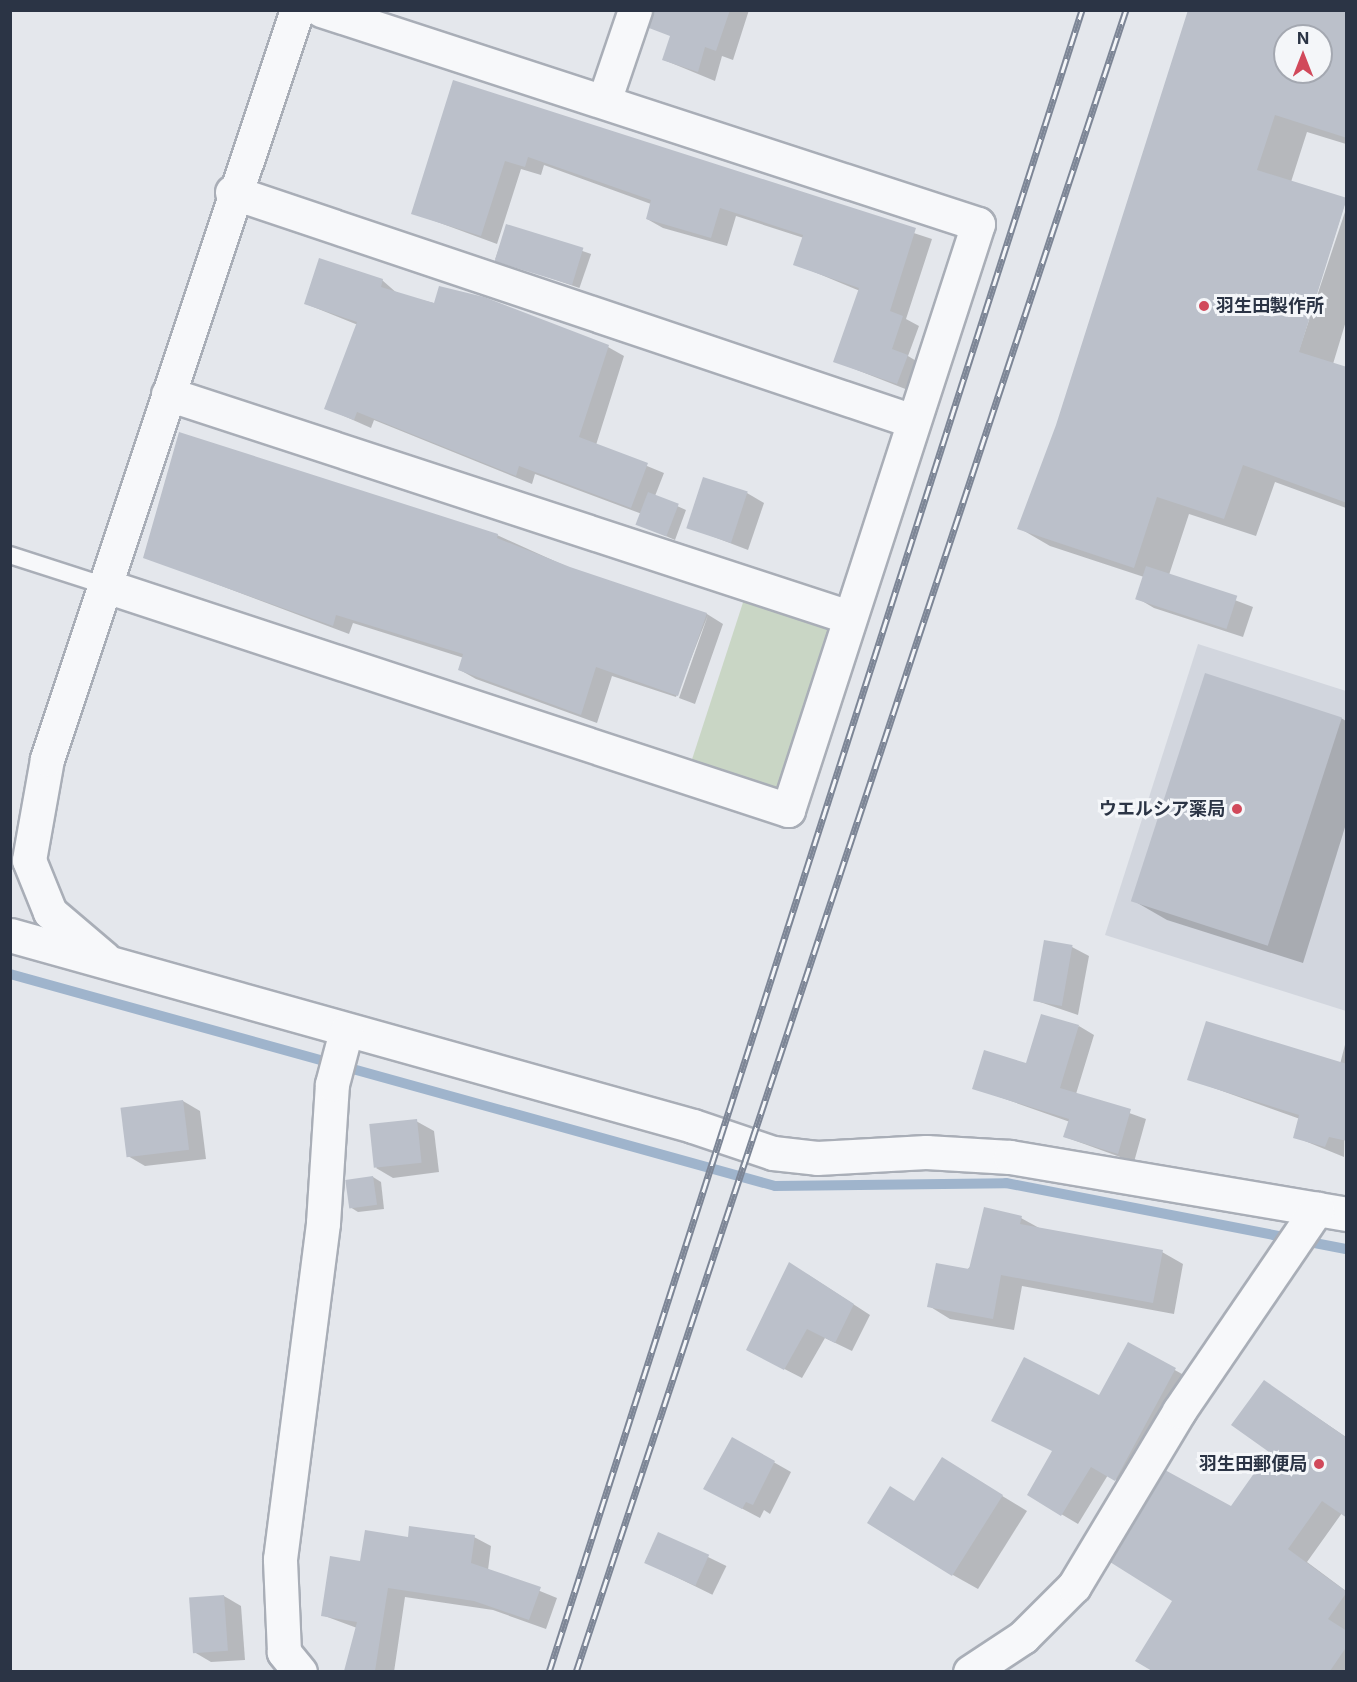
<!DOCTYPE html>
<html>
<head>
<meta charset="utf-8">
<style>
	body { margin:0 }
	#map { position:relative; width:1357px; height:1682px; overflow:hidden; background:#e4e7ec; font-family:Inter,"Noto Sans JP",sans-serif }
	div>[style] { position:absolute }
	.built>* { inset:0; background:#d2d6de }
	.green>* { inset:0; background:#c9d6c5; transform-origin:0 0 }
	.shadow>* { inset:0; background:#0003; transform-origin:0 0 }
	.stream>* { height:10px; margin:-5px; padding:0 5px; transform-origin:5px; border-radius:5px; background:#9fb4cc }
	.building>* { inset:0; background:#bbc0ca; transform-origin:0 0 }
	.roads { filter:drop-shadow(2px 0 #a9aeb7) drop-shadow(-2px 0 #a9aeb7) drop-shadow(0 2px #a9aeb7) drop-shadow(0 -2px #a9aeb7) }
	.lane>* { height:16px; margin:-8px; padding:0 8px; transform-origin:8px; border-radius:8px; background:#f7f8fa }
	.street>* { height:33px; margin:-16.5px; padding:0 16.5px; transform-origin:16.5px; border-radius:16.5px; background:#f7f8fa }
	.rail>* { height:7px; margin-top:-3.5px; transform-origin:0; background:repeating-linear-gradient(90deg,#f4f6f9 0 14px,#7d8696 0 28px); box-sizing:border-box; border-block:2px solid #7d8696 }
	.dots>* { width:16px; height:16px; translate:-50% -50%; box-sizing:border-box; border:3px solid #f4f6f9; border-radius:50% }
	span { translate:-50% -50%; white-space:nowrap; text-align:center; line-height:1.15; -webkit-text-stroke:6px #f4f6f9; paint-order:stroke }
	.poi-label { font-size:18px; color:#2b3445; font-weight:700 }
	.left { translate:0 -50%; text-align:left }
	.right { translate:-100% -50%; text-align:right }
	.frame { position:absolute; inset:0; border:12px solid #2b3445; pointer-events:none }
	.north { position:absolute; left:1273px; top:24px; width:60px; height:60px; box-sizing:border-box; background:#f4f6f9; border:2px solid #a4a8b1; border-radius:50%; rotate:0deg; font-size:16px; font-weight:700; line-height:24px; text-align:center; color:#2b3445 }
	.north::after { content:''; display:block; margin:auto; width:21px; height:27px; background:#d1495b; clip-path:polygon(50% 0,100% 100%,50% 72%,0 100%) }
</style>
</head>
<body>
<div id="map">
	<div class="built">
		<div style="clip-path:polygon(1198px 644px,1346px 691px,1346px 1011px,1105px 935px)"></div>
	</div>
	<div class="green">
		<div style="left:749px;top:584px;width:105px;height:203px;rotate:18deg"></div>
	</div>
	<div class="shadow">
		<div style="clip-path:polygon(670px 10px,749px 10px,733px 60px,722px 56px,715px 81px,664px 60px,671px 37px)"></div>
		<div style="clip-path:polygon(evenodd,1190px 10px,1346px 10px,1346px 144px,1307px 132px,1291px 182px,1346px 200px,1296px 359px,1346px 209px,1346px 321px,1333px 364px,1346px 369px,1346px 508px,1275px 482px,1256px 536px,1189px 514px,1169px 575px,1253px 607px,1243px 637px,1154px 608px,1137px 598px,1144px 577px,1050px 546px,1019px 528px,1057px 425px,1190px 10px,1285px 36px,1321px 36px,1321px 72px,1285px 72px,1285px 36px)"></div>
		<div style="clip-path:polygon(454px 82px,932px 239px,906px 319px,919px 326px,908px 356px,923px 365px,913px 392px,834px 361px,860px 291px,795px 264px,804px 238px,736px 216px,727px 246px,663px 228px,647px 219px,651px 204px,544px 165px,541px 175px,521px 169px,497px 244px,413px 213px)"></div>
		<div style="left:507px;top:225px;width:89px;height:36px;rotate:19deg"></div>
		<div style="clip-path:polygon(382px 280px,398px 294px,608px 347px,624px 356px,596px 445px,664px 473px,655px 496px,686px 510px,675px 540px,638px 524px,642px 514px,535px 474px,532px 484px,374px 420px,371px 428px,326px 408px,358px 325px,306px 304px)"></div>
		<div style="clip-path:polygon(747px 493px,764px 503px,748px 550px,688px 527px)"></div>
		<div style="clip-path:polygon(497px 535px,570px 568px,707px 614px,723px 624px,695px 704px,679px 698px,708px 615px,676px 697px,612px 676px,597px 723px,476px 679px,460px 670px,464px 658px,353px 623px,349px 634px,145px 557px)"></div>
		<div style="clip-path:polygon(1341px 718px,1346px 721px,1346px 824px,1303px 963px,1167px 920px,1134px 901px)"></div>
		<div style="clip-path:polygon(1072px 947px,1089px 956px,1078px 1015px,1034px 1000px)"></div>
		<div style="clip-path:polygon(1079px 1026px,1094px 1035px,1076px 1094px,1146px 1119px,1134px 1162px,1065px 1137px,1070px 1122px,974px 1088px,1027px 1065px)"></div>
		<div style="clip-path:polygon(1346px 1041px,1344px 1157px,1295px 1137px,1300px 1119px,1189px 1079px,1340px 1064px)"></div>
		<div style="clip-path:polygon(183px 1101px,200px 1111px,206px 1159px,145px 1166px,128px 1156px)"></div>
		<div style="clip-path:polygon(416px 1121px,434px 1131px,439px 1172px,393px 1178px,376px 1168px)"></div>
		<div style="clip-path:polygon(373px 1177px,381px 1182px,384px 1209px,358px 1212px,350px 1207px)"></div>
		<div style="clip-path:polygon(1021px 1218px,1041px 1229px,1162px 1252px,1183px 1264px,1174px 1314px,1022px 1286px,1014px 1330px,950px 1319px,929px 1306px)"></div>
		<div style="clip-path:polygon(807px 1274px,870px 1315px,852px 1351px,825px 1338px,802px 1378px,765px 1359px)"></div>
		<div style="clip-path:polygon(1128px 1344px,1191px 1379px,1132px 1489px,1108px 1475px,1078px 1524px,1029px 1495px,1054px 1452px,1100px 1397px)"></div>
		<div style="clip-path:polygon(1265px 1382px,1346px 1437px,1346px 1516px,1342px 1513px,1307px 1562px,1346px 1591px,1346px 1672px,1166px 1672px,1140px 1655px,1271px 1452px)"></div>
		<div style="clip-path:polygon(733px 1439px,791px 1472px,770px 1514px,764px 1510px,760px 1518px,722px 1498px)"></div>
		<div style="clip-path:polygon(966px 1474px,1027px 1511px,978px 1589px,953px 1575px,915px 1502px)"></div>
		<div style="left:659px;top:1533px;width:75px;height:32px;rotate:26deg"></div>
		<div style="clip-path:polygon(474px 1537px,491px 1546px,488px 1570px,557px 1598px,546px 1629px,493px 1610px,405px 1597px,394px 1672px,345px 1672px,357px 1628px,322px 1615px,361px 1563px,409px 1539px)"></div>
		<div style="clip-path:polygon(224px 1596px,241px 1606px,245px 1660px,211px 1662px,194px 1652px)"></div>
	</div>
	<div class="stream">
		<div style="left:10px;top:974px;width:794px;rotate:15.49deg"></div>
		<div style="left:775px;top:1186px;width:231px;rotate:-0.7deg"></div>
		<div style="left:1006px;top:1183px;width:346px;rotate:11deg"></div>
	</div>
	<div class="building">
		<div style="clip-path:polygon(653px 10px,730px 10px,716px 51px,705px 47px,698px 72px,662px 60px,670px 36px,649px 28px)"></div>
		<div style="clip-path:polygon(evenodd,1188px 10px,1347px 10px,1347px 138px,1275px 115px,1257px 170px,1347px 198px,1299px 352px,1347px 367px,1347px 503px,1243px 465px,1224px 519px,1157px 497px,1134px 568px,1017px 529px,1056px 425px,1188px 10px,1285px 36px,1321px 36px,1321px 72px,1285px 72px,1285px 36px)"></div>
		<div style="clip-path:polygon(453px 80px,916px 228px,890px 311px,903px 316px,892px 349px,908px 355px,897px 384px,833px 362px,859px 288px,793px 265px,803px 235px,720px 208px,711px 238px,646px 219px,651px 200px,528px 157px,525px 167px,505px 161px,481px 236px,411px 214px)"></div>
		<div style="left:506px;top:224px;width:81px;height:39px;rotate:17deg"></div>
		<div style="clip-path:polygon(319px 258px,383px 279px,381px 287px,434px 303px,439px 286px,484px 297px,609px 345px,579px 437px,648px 463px,631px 508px,519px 466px,516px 476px,357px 412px,354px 420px,324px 409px,357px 322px,304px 304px)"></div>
		<div style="clip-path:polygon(179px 432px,498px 534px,497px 538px,570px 567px,707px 613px,678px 696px,596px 667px,581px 715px,458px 670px,463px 654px,336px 615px,333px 626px,143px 558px)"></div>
		<div style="left:703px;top:477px;width:47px;height:54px;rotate:18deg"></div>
		<div style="left:648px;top:492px;width:33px;height:35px;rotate:21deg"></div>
		<div style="left:1146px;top:566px;width:96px;height:35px;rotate:18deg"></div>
		<div style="left:1205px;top:673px;width:144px;height:240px;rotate:18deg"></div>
		<div style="left:1044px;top:940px;width:29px;height:62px;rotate:10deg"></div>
		<div style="clip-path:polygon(1041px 1014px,1079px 1025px,1060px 1088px,1131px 1109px,1118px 1154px,1063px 1137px,1069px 1119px,972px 1089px,984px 1050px,1026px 1063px)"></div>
		<div style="clip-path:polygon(1206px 1021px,1347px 1064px,1347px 1141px,1329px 1137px,1325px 1147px,1293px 1138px,1299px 1115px,1187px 1080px)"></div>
		<div style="left:183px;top:1100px;width:50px;height:63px;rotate:83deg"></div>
		<div style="left:417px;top:1119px;width:44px;height:48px;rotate:84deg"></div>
		<div style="left:373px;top:1176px;width:29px;height:28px;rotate:82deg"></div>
		<div style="clip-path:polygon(984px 1207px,1022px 1216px,1020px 1224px,1163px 1250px,1153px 1303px,1001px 1275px,993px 1319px,927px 1307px,936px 1263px,969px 1269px)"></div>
		<div style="clip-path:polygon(789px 1262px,854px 1304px,835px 1343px,807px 1329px,784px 1370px,746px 1350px)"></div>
		<div style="clip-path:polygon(1128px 1342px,1176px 1368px,1115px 1481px,1091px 1467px,1061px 1516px,1027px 1495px,1052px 1451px,991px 1421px,1024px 1357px,1099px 1395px)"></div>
		<div style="clip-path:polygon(1264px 1380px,1347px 1438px,1347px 1518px,1322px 1501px,1288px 1549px,1347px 1592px,1328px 1619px,1347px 1631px,1347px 1646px,1330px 1671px,1152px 1671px,1135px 1661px,1172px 1601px,1110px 1562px,1165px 1470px,1231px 1506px,1269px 1452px,1231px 1425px)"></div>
		<div style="clip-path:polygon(732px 1437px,775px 1461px,753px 1505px,746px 1502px,742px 1509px,703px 1489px)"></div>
		<div style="clip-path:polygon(942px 1457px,1003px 1495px,952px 1576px,867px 1523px,890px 1486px,914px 1501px)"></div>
		<div style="clip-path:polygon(409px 1526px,475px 1535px,471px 1563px,541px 1587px,529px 1620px,474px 1601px,388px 1588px,375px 1671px,344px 1671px,357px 1622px,321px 1616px,330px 1556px,360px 1561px,365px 1530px,408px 1537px)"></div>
		<div style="left:658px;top:1532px;width:56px;height:34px;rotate:24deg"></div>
		<div style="left:224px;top:1595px;width:56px;height:35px;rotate:86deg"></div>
	</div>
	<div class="roads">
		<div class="lane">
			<div style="left:10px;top:555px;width:101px;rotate:17.9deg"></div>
		</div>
		<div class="street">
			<div style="left:604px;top:101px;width:96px;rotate:-71.2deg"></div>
			<div style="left:232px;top:192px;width:718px;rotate:18.59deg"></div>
			<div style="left:168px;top:394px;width:717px;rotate:18.13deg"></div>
			<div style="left:106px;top:586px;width:718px;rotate:18.18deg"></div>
			<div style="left:788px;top:810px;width:616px;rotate:-72.04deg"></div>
			<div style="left:978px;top:224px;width:691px;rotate:-161.96deg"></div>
			<div style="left:10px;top:935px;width:709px;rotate:15.62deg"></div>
			<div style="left:693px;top:1126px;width:84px;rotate:18.6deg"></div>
			<div style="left:773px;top:1153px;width:44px;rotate:6.5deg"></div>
			<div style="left:817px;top:1158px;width:109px;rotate:-3.2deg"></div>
			<div style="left:926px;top:1152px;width:84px;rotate:3.4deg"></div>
			<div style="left:1010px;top:1157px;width:341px;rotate:9.6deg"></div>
			<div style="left:104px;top:958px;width:71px;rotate:-139.6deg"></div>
			<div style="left:50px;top:912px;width:56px;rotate:-112deg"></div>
			<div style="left:29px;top:860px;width:103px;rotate:-79.9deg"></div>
			<div style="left:47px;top:759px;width:790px;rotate:-71.54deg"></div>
			<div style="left:300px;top:1672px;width:26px;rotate:-129deg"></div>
			<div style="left:284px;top:1652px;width:93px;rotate:-92.5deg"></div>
			<div style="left:280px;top:1559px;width:339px;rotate:-82.7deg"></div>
			<div style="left:323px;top:1223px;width:139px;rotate:-86.3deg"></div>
			<div style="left:332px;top:1084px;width:55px;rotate:-75.2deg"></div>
			<div style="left:970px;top:1672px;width:64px;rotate:-33.4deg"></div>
			<div style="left:1023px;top:1637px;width:72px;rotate:-45deg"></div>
			<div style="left:1074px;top:1586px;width:204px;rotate:-59deg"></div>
			<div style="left:1179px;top:1411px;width:245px;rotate:-55.7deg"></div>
		</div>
	</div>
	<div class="rail">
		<div style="left:549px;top:1672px;width:1745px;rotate:-72.22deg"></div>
		<div style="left:576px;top:1672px;width:1751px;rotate:-71.69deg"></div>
	</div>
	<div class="dots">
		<div style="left:1204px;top:306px;background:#d1495b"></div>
		<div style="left:1237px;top:809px;background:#d1495b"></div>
		<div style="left:1319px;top:1464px;background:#d1495b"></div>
	</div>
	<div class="poi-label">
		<span class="left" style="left:1216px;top:306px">羽生田製作所</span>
		<span class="right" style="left:1225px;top:809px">ウエルシア薬局</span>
		<span class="right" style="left:1307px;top:1464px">羽生田郵便局</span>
	</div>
	<div class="frame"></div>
	<div class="north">N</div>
</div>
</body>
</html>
